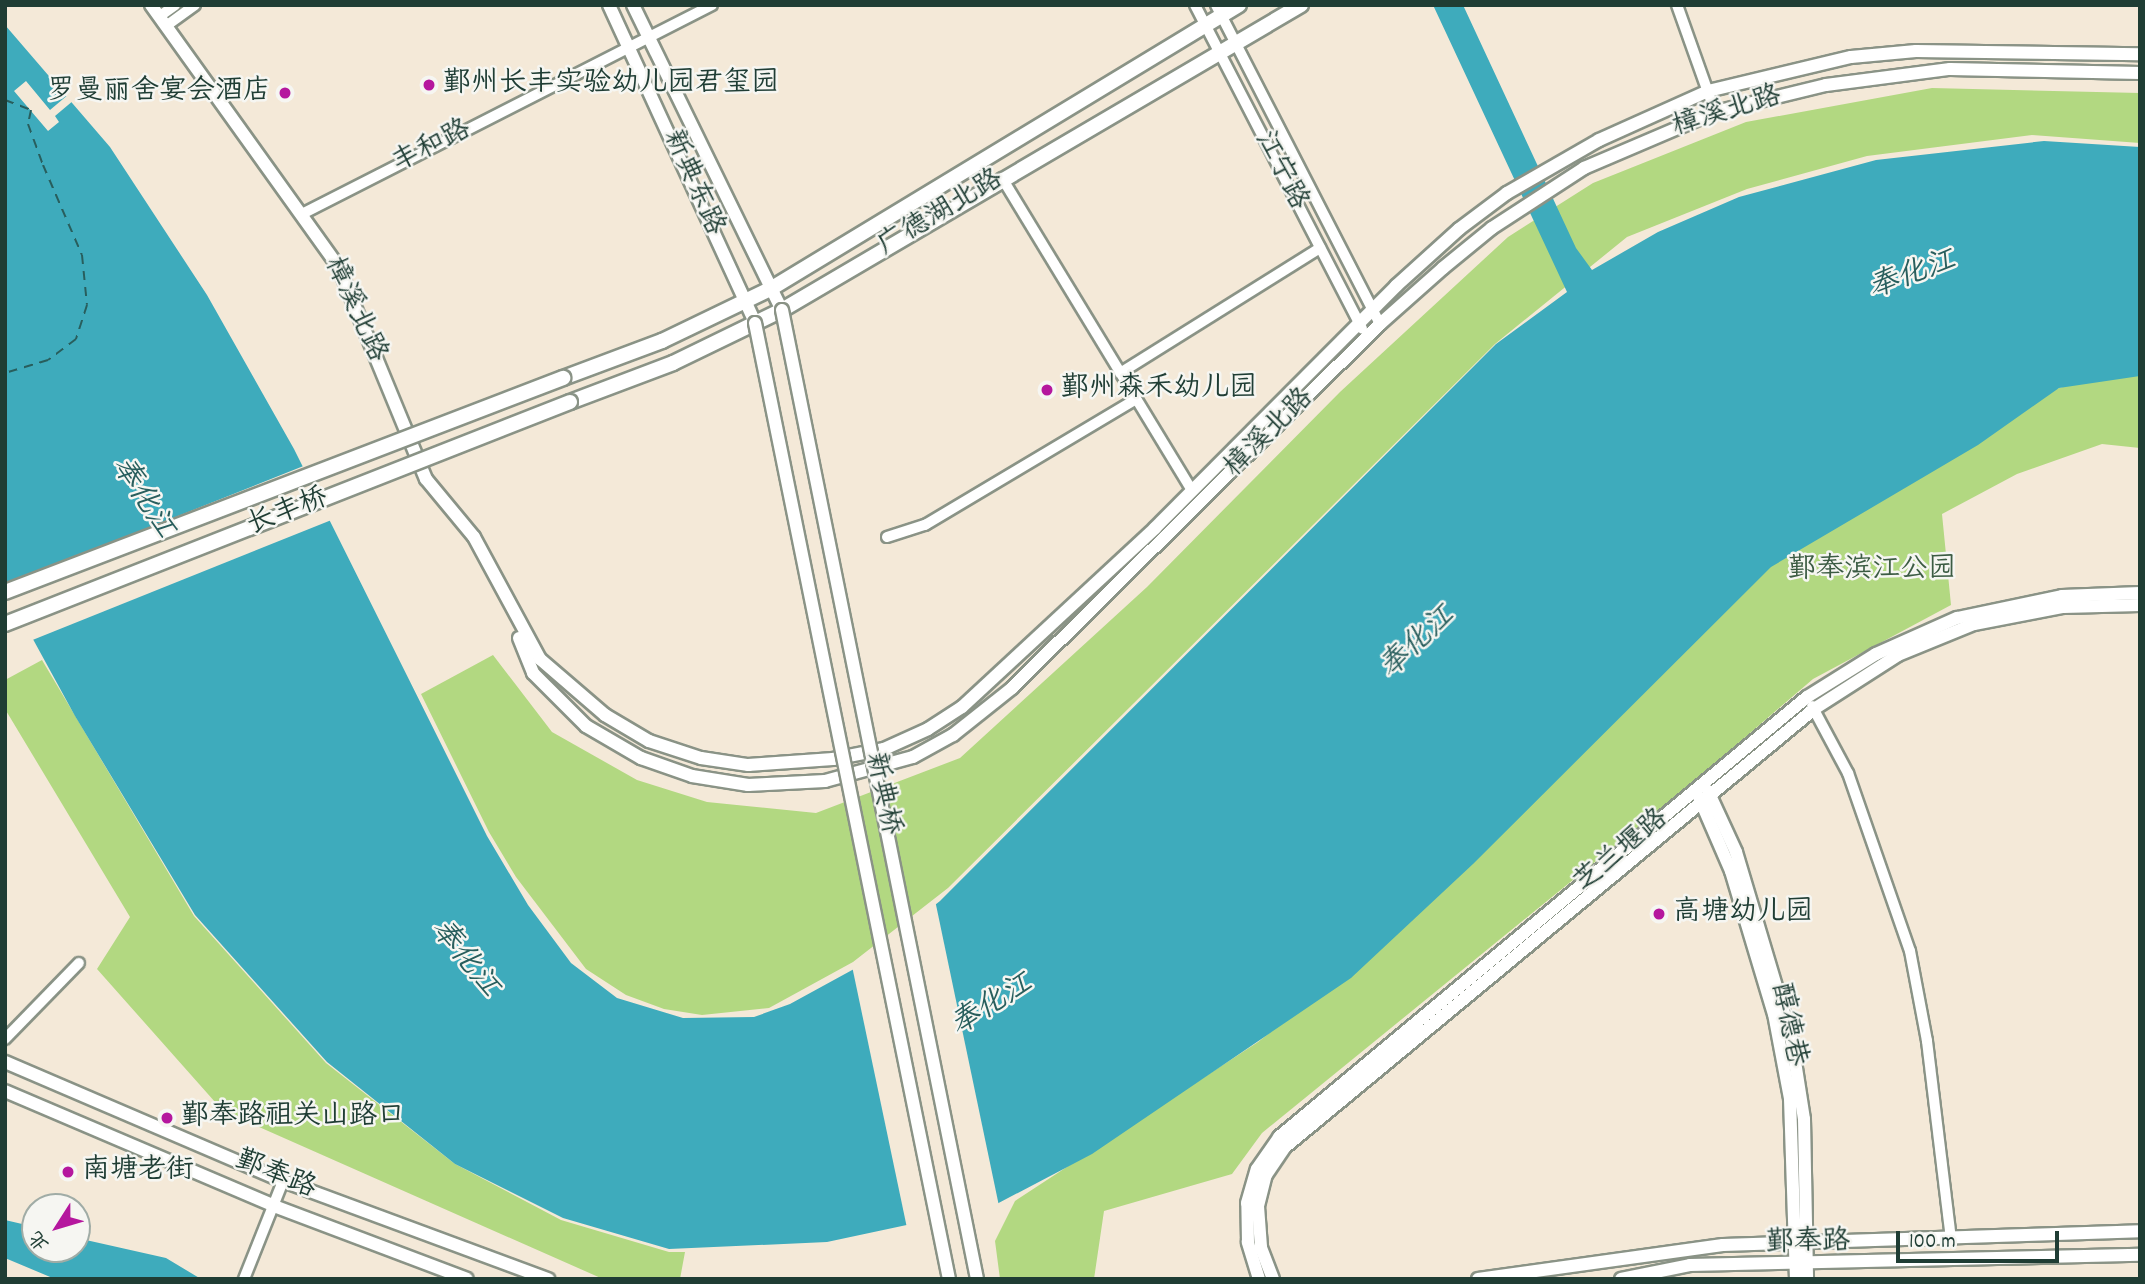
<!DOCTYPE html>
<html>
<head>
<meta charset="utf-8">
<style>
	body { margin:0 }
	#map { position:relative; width:2145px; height:1284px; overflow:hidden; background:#f4e9d8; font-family:Dekko,"LXGW WenKai TC",sans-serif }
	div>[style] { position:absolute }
	.green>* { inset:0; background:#b2d881 }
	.water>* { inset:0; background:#3eabbc }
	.pier>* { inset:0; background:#f4e9d8 }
	.ferry>* { height:2px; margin-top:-1px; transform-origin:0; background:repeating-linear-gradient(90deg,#285e5d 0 9px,transparent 0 16px) }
	.roads { filter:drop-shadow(2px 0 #8a9386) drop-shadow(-2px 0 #8a9386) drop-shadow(0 2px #8a9386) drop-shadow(0 -2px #8a9386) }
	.street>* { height:10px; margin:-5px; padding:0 5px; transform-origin:5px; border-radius:5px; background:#fff }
	.secondary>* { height:12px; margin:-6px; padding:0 6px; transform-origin:6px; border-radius:6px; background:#fff }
	.primary>* { height:14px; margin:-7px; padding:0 7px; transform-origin:7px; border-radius:7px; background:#fff }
	.bridges { filter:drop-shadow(2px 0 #8a9386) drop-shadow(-2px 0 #8a9386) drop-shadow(0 2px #8a9386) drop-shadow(0 -2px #8a9386) }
	.secondary-bridge>* { height:12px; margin:-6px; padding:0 6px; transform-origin:6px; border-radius:6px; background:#fff }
	.primary-bridge>* { height:14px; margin:-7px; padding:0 7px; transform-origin:7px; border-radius:7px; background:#fff }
	.dots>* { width:19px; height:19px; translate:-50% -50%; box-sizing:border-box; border:4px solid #f6f6f2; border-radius:50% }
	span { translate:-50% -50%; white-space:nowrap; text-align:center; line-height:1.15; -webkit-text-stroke:5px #f6f6f2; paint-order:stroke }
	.poi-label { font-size:28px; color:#1f3d34 }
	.left { translate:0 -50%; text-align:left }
	.right { translate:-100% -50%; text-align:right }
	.street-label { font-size:28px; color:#1f3d34 }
	.park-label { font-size:28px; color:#3c5c43 }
	.water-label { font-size:30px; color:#285e5d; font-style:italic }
	.frame { position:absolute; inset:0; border:7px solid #1f3d34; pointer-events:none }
	.north { position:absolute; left:21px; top:1193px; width:70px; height:70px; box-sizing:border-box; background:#f6f6f2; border:2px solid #a0aca6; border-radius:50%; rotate:233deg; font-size:19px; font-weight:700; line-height:28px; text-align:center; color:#1f3d34 }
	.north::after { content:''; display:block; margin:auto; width:24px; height:32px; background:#b5179e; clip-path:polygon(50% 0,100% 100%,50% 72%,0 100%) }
	.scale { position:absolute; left:1896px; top:1231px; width:163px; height:32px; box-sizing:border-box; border:4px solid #1f3d34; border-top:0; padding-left:9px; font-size:21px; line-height:24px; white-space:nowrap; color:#1f3d34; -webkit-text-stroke:5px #f6f6f2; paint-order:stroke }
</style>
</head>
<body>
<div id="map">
	<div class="green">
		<div style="clip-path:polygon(1932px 88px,2140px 93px,2140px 143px,2032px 135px,1867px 156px,1747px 189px,1627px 237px,1495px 344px,948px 888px,853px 962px,769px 1008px,702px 1015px,664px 1009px,626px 995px,586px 969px,516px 877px,489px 832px,421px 694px,493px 655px,552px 732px,637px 780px,707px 802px,816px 813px,960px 758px,1147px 587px,1340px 392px,1508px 237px,1593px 183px,1746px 122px)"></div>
		<div style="clip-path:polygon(2140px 374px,2140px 448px,2102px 444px,2017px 474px,1942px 514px,1951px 605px,1813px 679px,1692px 783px,1262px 1133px,1232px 1174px,1104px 1211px,1094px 1279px,1000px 1279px,995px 1241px,1015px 1201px,1258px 1042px,1385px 942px,1726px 605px,1823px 521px,2029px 397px,2097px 377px)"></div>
		<div style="clip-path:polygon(42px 660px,194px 916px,326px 1063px,455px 1164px,561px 1220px,669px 1252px,685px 1252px,680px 1279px,603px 1279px,223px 1111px,97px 969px,130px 917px,5px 709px,5px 680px)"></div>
	</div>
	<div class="water">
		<div style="clip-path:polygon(1433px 5px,1463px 5px,1576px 248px,1592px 270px,1658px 232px,1739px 197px,1876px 160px,2044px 141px,2140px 147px,2140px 376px,2059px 388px,1978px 445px,1771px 567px,1473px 864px,1351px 978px,1092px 1154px,991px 1207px,827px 1242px,669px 1249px,563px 1218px,455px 1164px,327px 1062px,195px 915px,75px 716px,5px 588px,5px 25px,110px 147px,207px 295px,294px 449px,487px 836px,528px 905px,571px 963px,617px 998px,683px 1018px,754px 1017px,790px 1004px,854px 969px,940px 901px,1496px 344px,1567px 292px)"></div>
		<div style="clip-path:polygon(5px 1220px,35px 1227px,35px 1249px,77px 1249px,77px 1238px,166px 1258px,201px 1279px,55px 1279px,5px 1258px)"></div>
	</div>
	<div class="pier">
		<div style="clip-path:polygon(26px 81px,50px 110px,69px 94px,74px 100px,55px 116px,59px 122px,48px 131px,14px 91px)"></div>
		<div style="clip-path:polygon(306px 465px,334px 519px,30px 641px,5px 595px,5px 585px)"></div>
		<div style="clip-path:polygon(935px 900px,999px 1206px,907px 1228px,852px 966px)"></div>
	</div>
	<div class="ferry">
		<div style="left:5px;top:100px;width:28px;rotate:21deg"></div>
		<div style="left:31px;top:110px;width:14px;rotate:102deg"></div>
		<div style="left:28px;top:124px;width:44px;rotate:69.9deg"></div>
		<div style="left:43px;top:165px;width:98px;rotate:66.6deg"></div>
		<div style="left:82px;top:255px;width:50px;rotate:84.3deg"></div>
		<div style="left:87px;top:305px;width:36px;rotate:108deg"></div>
		<div style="left:76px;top:339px;width:35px;rotate:143deg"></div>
		<div style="left:48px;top:360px;width:45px;rotate:163.2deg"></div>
	</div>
	<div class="roads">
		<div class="street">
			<div style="left:1195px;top:5px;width:364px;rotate:62.7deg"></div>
			<div style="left:1216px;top:5px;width:359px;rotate:62.8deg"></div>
			<div style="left:1677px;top:5px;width:114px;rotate:70.4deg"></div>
			<div style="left:160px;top:16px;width:19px;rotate:-36deg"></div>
			<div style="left:166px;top:26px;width:36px;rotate:-36deg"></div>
			<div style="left:1002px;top:178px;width:366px;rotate:58.7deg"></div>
			<div style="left:302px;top:214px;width:460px;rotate:-27deg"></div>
			<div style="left:1120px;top:373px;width:236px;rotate:-32deg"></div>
			<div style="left:887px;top:537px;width:40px;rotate:-18deg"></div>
			<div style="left:925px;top:525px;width:246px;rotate:-30.8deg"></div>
			<div style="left:1812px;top:706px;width:76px;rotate:61.8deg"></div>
			<div style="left:1848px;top:773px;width:188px;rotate:70.8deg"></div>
			<div style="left:1910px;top:951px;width:92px;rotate:79.3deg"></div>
			<div style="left:1927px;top:1041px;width:199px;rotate:83.1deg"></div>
			<div style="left:5px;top:1039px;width:106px;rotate:-45.8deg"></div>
			<div style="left:244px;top:1279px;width:105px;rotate:-68.3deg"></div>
		</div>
		<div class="secondary">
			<div style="left:151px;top:5px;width:323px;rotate:54.4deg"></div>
			<div style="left:339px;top:268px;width:228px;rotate:67.6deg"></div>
			<div style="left:426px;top:479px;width:75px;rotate:50.4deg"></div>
			<div style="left:474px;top:537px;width:139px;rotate:61.6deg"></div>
			<div style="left:540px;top:659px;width:86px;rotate:40.7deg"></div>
			<div style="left:605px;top:715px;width:51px;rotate:30.6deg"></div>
			<div style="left:649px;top:741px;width:55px;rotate:18.1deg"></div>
			<div style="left:701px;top:758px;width:48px;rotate:8.5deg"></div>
			<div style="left:748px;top:765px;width:85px;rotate:-4deg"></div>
			<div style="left:833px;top:759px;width:52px;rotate:-11.1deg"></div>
			<div style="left:884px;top:749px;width:48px;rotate:-24.4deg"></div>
			<div style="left:928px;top:729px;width:40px;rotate:-32.9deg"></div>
			<div style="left:962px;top:707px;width:263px;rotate:-42.8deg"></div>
			<div style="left:1155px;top:528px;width:342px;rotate:-45.1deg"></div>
			<div style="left:1396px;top:286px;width:85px;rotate:-42.1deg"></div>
			<div style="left:1459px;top:229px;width:60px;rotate:-36.9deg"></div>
			<div style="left:1507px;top:193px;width:106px;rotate:-29.9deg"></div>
			<div style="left:1599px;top:140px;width:120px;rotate:-24.2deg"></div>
			<div style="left:1708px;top:91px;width:147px;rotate:-13.4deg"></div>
			<div style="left:1851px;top:57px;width:65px;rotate:-5.3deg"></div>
			<div style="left:1916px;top:51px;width:224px;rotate:0.8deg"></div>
			<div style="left:609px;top:5px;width:350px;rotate:65.3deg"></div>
			<div style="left:633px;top:5px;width:339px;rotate:64deg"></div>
			<div style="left:519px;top:638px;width:38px;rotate:68deg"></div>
			<div style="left:533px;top:673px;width:75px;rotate:45deg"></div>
			<div style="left:586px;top:726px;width:64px;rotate:30.2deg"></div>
			<div style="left:641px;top:758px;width:54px;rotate:19.4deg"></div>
			<div style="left:692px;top:776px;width:57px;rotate:9.1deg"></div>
			<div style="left:748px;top:785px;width:77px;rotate:-3deg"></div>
			<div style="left:825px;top:781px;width:91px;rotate:-15.3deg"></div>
			<div style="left:913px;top:757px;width:46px;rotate:-28.8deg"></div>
			<div style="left:953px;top:735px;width:75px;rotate:-38.5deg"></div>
			<div style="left:1012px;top:688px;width:518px;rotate:-44.69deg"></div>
			<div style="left:1380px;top:324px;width:84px;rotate:-41.6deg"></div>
			<div style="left:1443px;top:268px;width:63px;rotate:-39.2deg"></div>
			<div style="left:1492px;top:228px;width:110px;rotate:-33.1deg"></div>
			<div style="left:1584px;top:168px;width:142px;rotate:-23.1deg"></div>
			<div style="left:1715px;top:112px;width:114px;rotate:-13.7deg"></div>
			<div style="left:1826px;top:85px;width:125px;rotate:-7.4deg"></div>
			<div style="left:1950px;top:69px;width:190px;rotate:1.2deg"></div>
			<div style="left:1708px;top:791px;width:67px;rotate:65.3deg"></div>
			<div style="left:1736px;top:852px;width:192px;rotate:73.4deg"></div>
			<div style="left:1791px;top:1036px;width:84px;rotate:81.1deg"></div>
			<div style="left:1804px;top:1119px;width:160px;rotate:88.9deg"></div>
			<div style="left:1699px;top:797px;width:81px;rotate:66.6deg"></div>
			<div style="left:1731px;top:871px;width:149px;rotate:73.3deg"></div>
			<div style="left:1774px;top:1014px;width:86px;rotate:79.3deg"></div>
			<div style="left:1790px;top:1099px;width:180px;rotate:88.1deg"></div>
			<div style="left:5px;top:1062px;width:302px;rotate:23.2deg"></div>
			<div style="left:283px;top:1181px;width:283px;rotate:20.3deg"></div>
			<div style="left:5px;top:1091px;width:293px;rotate:23.1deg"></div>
			<div style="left:274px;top:1206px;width:206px;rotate:20.7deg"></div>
			<div style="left:1259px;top:1279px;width:39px;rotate:-107deg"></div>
			<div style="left:1248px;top:1242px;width:39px;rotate:-91deg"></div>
			<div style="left:1247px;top:1203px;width:35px;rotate:-74deg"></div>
			<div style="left:1257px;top:1169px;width:39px;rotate:-55deg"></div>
			<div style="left:1279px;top:1137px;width:687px;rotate:-39.81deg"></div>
			<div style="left:1807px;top:697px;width:81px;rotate:-31.9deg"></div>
			<div style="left:1876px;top:654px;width:89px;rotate:-24deg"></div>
			<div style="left:1957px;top:618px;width:107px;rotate:-11.8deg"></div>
			<div style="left:2062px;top:596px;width:78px;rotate:-2.2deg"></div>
			<div style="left:1273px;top:1279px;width:34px;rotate:-111deg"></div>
			<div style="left:1261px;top:1247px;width:41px;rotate:-94.2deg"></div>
			<div style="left:1258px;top:1206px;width:32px;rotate:-76deg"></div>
			<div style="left:1266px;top:1175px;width:34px;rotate:-56deg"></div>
			<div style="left:1285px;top:1147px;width:687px;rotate:-39.62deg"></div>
			<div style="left:1814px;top:709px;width:100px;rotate:-32.7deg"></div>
			<div style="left:1898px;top:655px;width:82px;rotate:-22.2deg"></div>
			<div style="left:1974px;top:624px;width:91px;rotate:-10.8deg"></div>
			<div style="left:2063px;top:607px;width:77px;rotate:-1.5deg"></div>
			<div style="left:1478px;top:1279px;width:247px;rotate:-7.9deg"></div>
			<div style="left:1723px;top:1245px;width:417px;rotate:-1.9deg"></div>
			<div style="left:1621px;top:1279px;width:70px;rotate:-11.5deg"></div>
			<div style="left:1690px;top:1265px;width:450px;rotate:-1.3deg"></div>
		</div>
		<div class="primary">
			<div style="left:563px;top:378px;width:106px;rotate:-20.5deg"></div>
			<div style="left:662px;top:341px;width:122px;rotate:-25.7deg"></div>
			<div style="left:772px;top:288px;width:546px;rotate:-31.22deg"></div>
			<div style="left:570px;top:402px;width:110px;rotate:-20.7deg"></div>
			<div style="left:673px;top:363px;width:121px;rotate:-25.9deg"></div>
			<div style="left:782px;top:310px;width:602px;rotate:-30.44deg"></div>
		</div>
	</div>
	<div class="bridges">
		<div class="secondary-bridge">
			<div style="left:782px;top:310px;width:988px;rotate:78.62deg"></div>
			<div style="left:755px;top:323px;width:975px;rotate:78.53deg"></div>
		</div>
		<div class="primary-bridge">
			<div style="left:5px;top:592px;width:598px;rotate:-20.98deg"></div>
			<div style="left:5px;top:624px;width:607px;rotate:-21.45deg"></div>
		</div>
	</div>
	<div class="dots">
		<div style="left:429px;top:85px;background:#b5179e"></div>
		<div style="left:285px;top:93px;background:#b5179e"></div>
		<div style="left:1047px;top:390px;background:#b5179e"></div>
		<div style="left:1659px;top:914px;background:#b5179e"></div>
		<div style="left:167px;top:1118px;background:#b5179e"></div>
		<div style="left:68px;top:1172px;background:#b5179e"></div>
	</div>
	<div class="poi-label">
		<span class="left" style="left:443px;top:85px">鄞州长丰实验幼儿园君玺园</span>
		<span class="right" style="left:271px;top:93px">罗曼丽舍宴会酒店</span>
		<span class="left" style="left:1061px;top:390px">鄞州森禾幼儿园</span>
		<span class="left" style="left:1673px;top:914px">高塘幼儿园</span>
		<span class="left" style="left:181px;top:1118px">鄞奉路祖关山路口</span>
		<span class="left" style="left:82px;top:1172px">南塘老街</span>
	</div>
	<div class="street-label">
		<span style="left:1727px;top:113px;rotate:-17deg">樟溪北路</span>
		<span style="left:432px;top:148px;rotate:-27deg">丰和路</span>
		<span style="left:1280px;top:171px;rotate:63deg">江宁路</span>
		<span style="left:692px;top:183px;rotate:66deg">新典东路</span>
		<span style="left:941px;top:214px;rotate:-31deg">广德湖北路</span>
		<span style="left:354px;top:310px;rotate:65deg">樟溪北路</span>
		<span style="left:1270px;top:434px;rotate:-45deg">樟溪北路</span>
		<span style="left:288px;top:513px;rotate:-21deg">长丰桥</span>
		<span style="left:881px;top:794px;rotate:78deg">新典桥</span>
		<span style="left:1622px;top:852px;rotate:-40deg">芝兰堰路</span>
		<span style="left:1787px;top:1025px;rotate:78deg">醇德巷</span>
		<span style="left:275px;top:1176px;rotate:22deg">鄞奉路</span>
		<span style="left:1808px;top:1244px;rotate:-1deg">鄞奉路</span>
	</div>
	<div class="park-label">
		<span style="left:1872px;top:571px">鄞奉滨江公园</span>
	</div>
	<div class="water-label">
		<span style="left:1913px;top:277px;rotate:-20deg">奉化江</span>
		<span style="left:141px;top:499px;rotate:57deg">奉化江</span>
		<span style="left:1419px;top:644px;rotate:-43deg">奉化江</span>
		<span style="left:463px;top:960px;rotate:51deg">奉化江</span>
		<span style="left:993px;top:1007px;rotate:-32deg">奉化江</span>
	</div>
	<div class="frame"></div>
	<div class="north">北</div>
	<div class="scale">100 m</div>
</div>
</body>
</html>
